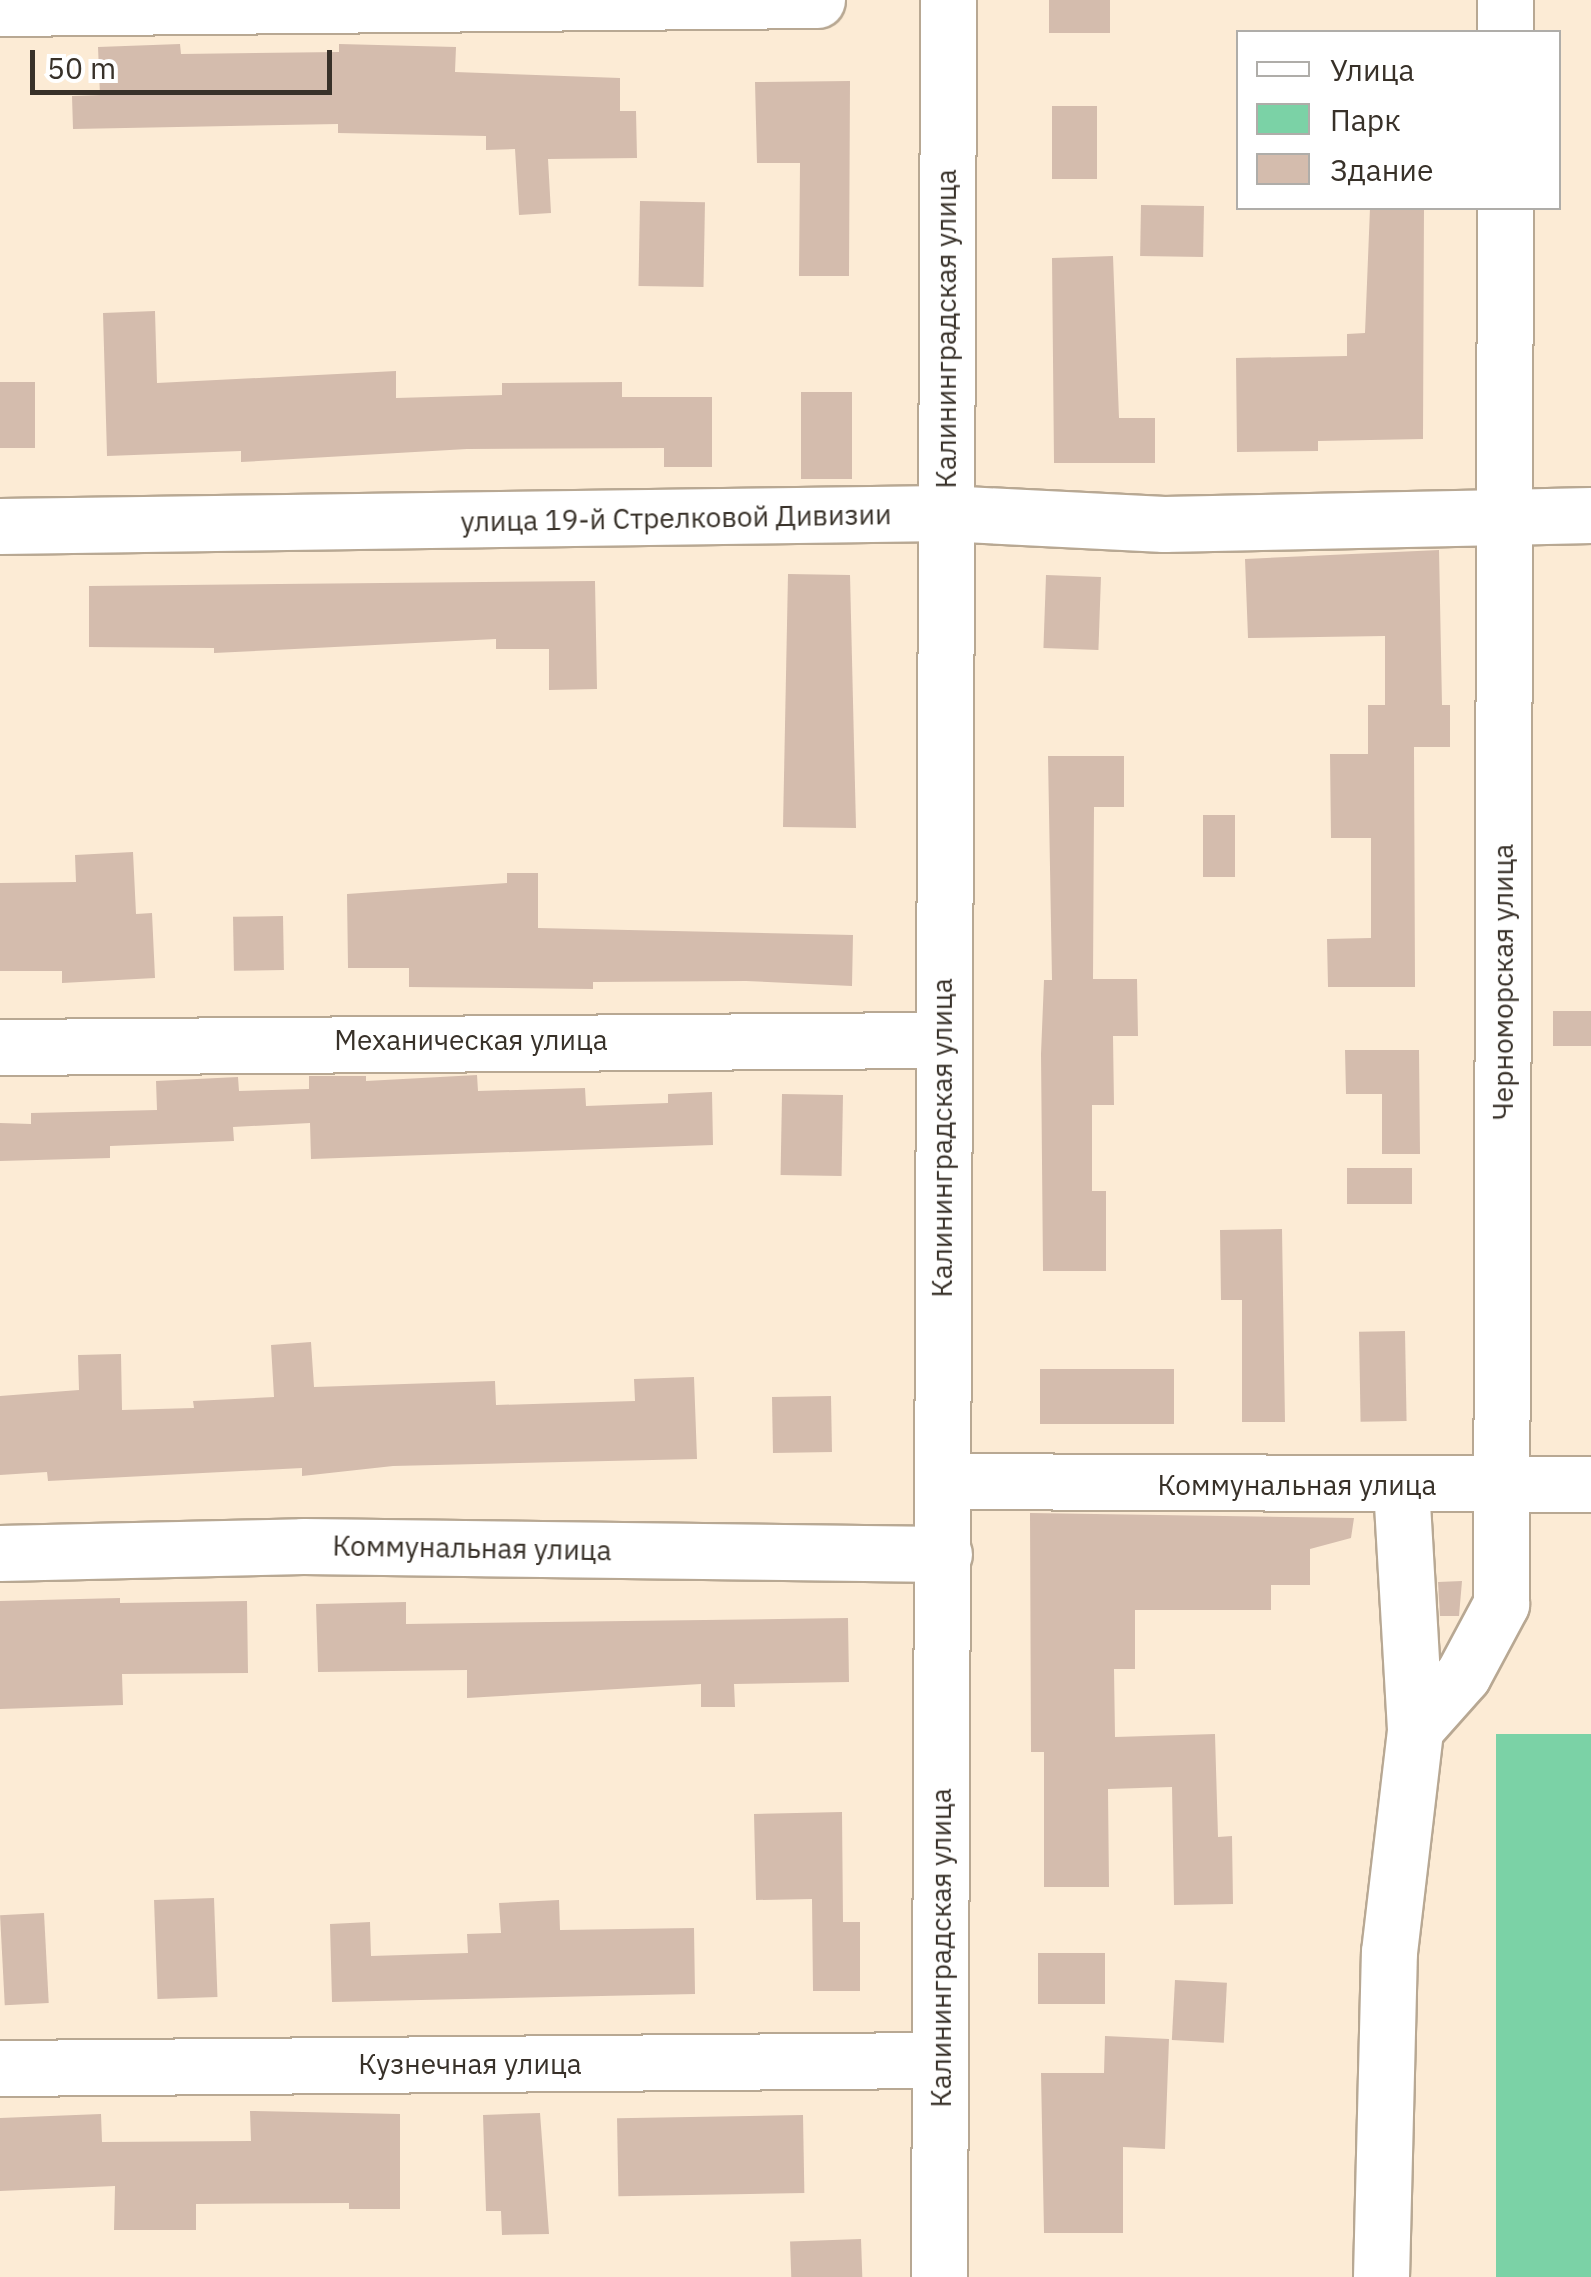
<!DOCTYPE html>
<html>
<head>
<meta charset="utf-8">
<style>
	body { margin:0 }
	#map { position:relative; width:1591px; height:2277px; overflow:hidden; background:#fcebd5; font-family:"IBM Plex Sans",sans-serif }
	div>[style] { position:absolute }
	.green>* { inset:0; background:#7bd2a6; transform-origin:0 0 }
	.building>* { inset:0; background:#d4bcad; transform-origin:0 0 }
	.roads { filter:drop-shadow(2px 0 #b8a893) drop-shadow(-2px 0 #b8a893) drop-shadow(0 2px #b8a893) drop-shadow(0 -2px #b8a893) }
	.minor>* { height:55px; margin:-27.5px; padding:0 27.5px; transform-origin:27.5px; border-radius:27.5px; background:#fff }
	.major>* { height:55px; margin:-27.5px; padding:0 27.5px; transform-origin:27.5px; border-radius:27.5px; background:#fff }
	span { translate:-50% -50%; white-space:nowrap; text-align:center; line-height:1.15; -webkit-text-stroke:9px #fff; paint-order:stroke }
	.street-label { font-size:28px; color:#383129 }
	.legend { position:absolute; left:1236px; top:30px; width:325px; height:180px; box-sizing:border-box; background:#fff; border:2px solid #afada9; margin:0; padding:12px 18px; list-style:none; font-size:30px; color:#383129 }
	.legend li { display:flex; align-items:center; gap:20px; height:50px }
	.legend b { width:50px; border:2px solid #afada9 }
	.scale { position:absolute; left:30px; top:50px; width:302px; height:45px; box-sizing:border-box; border:5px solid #383129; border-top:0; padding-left:12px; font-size:30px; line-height:35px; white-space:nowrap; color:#383129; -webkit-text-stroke:8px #fff; paint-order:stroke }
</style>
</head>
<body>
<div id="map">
	<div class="green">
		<div style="left:1591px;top:1734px;width:543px;height:95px;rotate:90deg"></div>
	</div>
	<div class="building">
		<div style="left:1049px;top:0;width:61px;height:33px"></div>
		<div style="clip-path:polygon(180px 44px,181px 54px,339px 52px,339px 44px,456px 47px,455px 72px,620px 78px,620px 111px,636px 111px,637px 158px,548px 159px,551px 213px,519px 215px,515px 149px,486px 150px,486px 136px,338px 133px,338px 124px,73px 129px,72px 96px,100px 95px,98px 47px)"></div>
		<div style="clip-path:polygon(850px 81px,849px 276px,799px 276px,800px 163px,757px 163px,755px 82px)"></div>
		<div style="left:1052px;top:106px;width:45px;height:73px"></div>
		<div style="left:640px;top:201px;width:65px;height:85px;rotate:1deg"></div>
		<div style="left:1141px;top:205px;width:63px;height:51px;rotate:1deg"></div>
		<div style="clip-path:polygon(1370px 208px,1424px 208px,1423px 439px,1318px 441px,1318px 451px,1237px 452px,1236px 358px,1347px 356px,1347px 334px,1365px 333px)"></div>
		<div style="clip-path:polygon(1113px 256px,1119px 418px,1155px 418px,1155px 463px,1054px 463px,1052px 258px)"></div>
		<div style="clip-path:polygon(155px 311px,157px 383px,396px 371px,396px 398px,502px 395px,502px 383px,622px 382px,622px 397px,712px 397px,712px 467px,664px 467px,664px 448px,467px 449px,241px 462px,241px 451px,107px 456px,103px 313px)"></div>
		<div style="left:0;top:382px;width:35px;height:66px"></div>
		<div style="left:801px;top:392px;width:51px;height:87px"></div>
		<div style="clip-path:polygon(1439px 550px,1442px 705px,1450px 705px,1450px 747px,1414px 747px,1415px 987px,1328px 987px,1327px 939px,1371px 938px,1371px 838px,1331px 838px,1330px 754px,1368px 754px,1368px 705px,1385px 705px,1385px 636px,1248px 638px,1245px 559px)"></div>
		<div style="clip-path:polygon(788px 574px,850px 575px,856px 828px,783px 827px)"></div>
		<div style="left:1046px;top:575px;width:55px;height:73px;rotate:2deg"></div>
		<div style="clip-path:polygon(595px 581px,597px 689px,549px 690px,549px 649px,496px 649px,496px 639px,214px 653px,214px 648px,89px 647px,89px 586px)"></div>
		<div style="clip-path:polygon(1048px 756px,1124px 756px,1124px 807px,1094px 807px,1093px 979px,1137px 979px,1138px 1036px,1113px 1036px,1114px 1105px,1092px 1105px,1092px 1191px,1106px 1191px,1106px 1271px,1043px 1271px,1041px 1054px,1044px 980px,1052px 980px)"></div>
		<div style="left:1203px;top:815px;width:32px;height:62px"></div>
		<div style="clip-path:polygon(133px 852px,136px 914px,152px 913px,155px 978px,62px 983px,62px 971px,0 971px,0 883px,76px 882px,75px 855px)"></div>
		<div style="clip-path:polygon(507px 873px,538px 873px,538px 928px,853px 935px,852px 986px,746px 981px,593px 982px,593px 989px,409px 987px,409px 968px,348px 968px,347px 894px,507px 883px)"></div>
		<div style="left:283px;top:916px;width:54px;height:50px;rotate:89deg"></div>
		<div style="left:1553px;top:1011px;width:38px;height:35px"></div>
		<div style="clip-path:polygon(1345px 1050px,1419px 1050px,1420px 1154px,1382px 1154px,1382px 1094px,1346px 1094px)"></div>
		<div style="clip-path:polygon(477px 1075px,478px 1091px,585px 1088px,586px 1106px,668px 1103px,668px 1094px,712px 1092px,713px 1145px,311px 1159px,310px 1123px,233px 1127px,234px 1141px,110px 1146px,110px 1158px,0 1161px,0 1123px,31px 1124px,31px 1113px,157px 1110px,156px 1081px,238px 1077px,239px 1091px,309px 1089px,309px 1076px,366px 1076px,366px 1081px)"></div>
		<div style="left:782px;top:1094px;width:61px;height:81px;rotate:1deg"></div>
		<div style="left:1347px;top:1168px;width:65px;height:36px"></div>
		<div style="clip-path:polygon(1282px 1229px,1285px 1422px,1242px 1422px,1242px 1300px,1221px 1300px,1220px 1230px)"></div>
		<div style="left:1405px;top:1331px;width:90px;height:46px;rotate:89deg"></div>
		<div style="clip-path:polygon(311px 1342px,314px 1387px,495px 1381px,496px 1405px,635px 1401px,634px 1379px,694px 1377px,697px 1459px,393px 1466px,302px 1476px,302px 1468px,48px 1481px,47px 1472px,0 1475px,0 1396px,79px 1390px,78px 1355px,121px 1354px,122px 1410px,194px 1408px,193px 1401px,274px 1397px,271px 1345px)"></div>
		<div style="left:1174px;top:1369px;width:55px;height:134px;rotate:90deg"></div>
		<div style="left:831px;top:1396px;width:56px;height:59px;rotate:89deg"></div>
		<div style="clip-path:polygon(1030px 1513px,1354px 1518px,1351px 1538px,1310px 1549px,1310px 1585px,1271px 1585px,1271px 1610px,1135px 1610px,1135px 1669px,1114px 1669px,1115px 1737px,1215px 1734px,1218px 1837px,1232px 1836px,1233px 1904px,1174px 1905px,1172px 1787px,1108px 1789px,1109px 1887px,1044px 1887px,1044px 1752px,1031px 1752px)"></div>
		<div style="clip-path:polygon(1462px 1581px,1459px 1616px,1440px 1616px,1438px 1582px)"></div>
		<div style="clip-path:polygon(120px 1598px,120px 1603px,247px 1601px,248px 1673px,122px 1674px,123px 1705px,0 1709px,0 1601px)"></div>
		<div style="clip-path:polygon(406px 1602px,406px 1624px,848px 1618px,849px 1682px,734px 1684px,735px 1707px,701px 1707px,701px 1684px,467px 1698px,467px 1670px,318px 1672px,316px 1604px)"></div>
		<div style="clip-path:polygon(842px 1812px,843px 1922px,860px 1922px,860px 1991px,813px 1991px,812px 1899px,756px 1900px,754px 1814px)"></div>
		<div style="left:214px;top:1898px;width:99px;height:60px;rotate:88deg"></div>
		<div style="clip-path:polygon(559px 1900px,560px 1930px,694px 1928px,695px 1994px,332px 2002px,330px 1924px,370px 1922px,371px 1956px,468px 1953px,467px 1934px,501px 1933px,499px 1903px)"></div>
		<div style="left:44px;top:1913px;width:90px;height:44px;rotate:87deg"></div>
		<div style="left:1105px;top:1953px;width:51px;height:67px;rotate:90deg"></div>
		<div style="left:1175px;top:1980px;width:52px;height:60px;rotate:3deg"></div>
		<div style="clip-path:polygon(1105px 2036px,1169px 2039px,1165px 2149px,1123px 2147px,1123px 2233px,1044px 2233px,1041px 2073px,1104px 2073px)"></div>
		<div style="clip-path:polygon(250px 2111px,400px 2114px,400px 2209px,349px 2209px,349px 2203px,196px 2204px,196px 2230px,114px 2230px,115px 2186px,0 2191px,0 2118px,101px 2114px,102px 2142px,251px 2141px)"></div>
		<div style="clip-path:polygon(540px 2113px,549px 2234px,502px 2235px,501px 2211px,486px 2211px,483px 2115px)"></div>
		<div style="left:803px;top:2115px;width:78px;height:186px;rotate:89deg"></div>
		<div style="left:861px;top:2239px;width:38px;height:71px;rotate:88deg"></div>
	</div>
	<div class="roads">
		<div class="minor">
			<div style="left:0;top:8px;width:817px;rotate:-0.56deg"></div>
			<div style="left:1505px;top:32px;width:32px;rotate:-90deg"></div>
			<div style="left:0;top:526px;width:945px;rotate:-0.79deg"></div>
			<div style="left:945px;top:513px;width:219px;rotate:2.9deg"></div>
			<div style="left:1164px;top:524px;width:427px;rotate:-1.2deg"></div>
			<div style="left:0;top:1047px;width:941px;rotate:-0.43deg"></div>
			<div style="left:944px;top:1481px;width:647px;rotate:0.27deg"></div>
			<div style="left:0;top:1553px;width:303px;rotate:-1.3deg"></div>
			<div style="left:303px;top:1546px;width:641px;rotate:0.72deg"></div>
			<div style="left:1415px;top:1729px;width:72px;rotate:-48.4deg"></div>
			<div style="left:1463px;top:1675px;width:81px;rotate:-61.8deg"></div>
			<div style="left:1501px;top:1604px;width:1396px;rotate:-89.84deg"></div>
			<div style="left:0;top:2068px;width:940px;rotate:-0.49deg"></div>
			<div style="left:1381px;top:2277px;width:325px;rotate:-88.6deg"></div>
			<div style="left:1389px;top:1952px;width:225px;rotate:-83.3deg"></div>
			<div style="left:1415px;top:1729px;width:241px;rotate:-93.3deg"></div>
		</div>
		<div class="major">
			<div style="left:939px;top:2277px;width:2277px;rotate:-89.77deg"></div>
		</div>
	</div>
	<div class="street-label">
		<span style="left:946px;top:329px;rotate:-90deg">Калининградская улица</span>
		<span style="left:676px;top:518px;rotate:-1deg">улица 19-й Стрелковой Дивизии</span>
		<span style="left:1503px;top:982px;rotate:-90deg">Черноморская улица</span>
		<span style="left:471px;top:1040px">Механическая улица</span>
		<span style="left:942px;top:1138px;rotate:-90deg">Калининградская улица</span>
		<span style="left:1297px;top:1485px">Коммунальная улица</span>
		<span style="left:472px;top:1548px;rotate:1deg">Коммунальная улица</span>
		<span style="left:941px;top:1948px;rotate:-90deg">Калининградская улица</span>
		<span style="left:470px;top:2064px">Кузнечная улица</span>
	</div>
	<ul class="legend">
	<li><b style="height:12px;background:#fff"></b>Улица</li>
	<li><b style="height:28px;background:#7bd2a6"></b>Парк</li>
	<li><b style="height:28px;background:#d4bcad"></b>Здание</li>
	</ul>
	<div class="scale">50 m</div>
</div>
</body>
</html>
